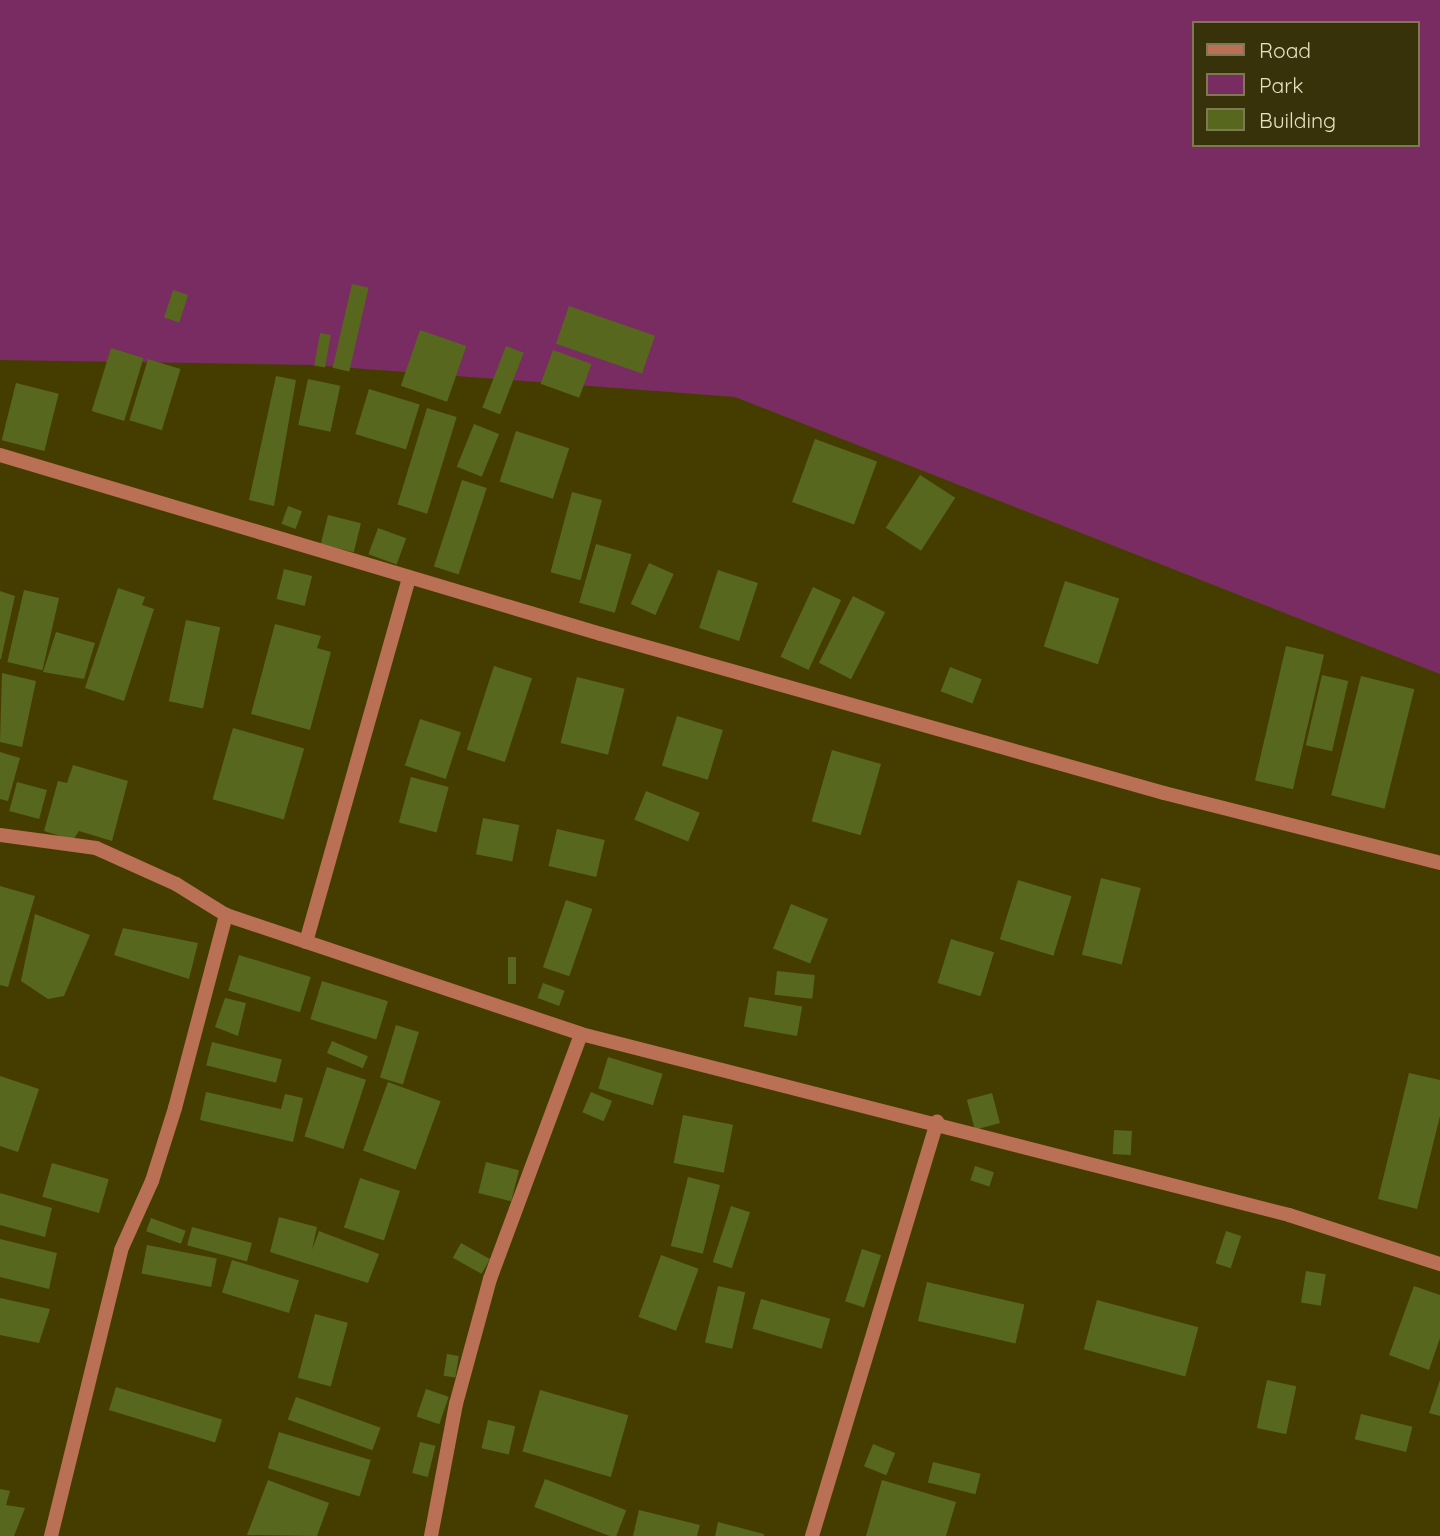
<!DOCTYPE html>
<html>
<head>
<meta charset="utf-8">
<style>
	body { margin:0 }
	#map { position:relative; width:1440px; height:1536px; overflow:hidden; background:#453d00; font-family:Quicksand,sans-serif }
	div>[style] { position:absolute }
	.green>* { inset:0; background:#792c62 }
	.building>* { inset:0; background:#57671d; transform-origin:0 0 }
	.street>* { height:14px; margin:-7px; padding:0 7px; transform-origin:7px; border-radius:7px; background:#ba7055 }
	span { translate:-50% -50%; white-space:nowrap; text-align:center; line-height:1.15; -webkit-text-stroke:5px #38320b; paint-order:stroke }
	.legend { position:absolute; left:1192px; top:21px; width:228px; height:126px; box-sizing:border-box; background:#38320b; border:2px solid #7e7853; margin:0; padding:9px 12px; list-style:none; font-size:21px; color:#e6e1be }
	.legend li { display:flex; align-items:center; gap:14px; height:35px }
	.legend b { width:35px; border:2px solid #7e7853 }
</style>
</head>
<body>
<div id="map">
	<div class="green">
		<div style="clip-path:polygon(evenodd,0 0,1440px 0,1440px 674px,735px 397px,313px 365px,0 360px,0 0,1193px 23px,1417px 23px,1417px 145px,1193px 145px,1193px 23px)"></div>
	</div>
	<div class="building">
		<div style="left:352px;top:284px;width:17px;height:86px;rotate:13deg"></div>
		<div style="left:173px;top:290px;width:16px;height:29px;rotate:18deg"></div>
		<div style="left:569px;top:306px;width:91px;height:40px;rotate:19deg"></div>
		<div style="left:420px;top:330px;width:49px;height:59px;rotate:19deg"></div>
		<div style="left:320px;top:333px;width:11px;height:33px;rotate:10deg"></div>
		<div style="left:506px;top:346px;width:19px;height:66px;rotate:21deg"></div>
		<div style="left:111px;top:348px;width:34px;height:66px;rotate:17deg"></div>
		<div style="left:553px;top:350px;width:41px;height:36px;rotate:20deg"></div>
		<div style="left:148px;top:359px;width:34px;height:64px;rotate:17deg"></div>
		<div style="clip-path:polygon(276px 376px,296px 380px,274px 506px,249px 500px)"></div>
		<div style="left:308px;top:379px;width:33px;height:47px;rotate:12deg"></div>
		<div style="left:16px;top:383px;width:44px;height:59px;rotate:14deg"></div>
		<div style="left:369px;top:389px;width:53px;height:47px;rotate:17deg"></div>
		<div style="left:427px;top:408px;width:31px;height:101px;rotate:17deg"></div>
		<div style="left:474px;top:424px;width:27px;height:46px;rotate:22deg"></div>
		<div style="left:516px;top:431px;width:56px;height:53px;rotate:18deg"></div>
		<div style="left:815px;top:439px;width:66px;height:67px;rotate:20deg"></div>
		<div style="left:920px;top:475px;width:42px;height:63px;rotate:33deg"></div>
		<div style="left:462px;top:480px;width:26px;height:91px;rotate:18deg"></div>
		<div style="left:572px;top:492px;width:31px;height:83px;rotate:15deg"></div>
		<div style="left:288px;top:506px;width:15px;height:19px;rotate:20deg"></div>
		<div style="left:328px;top:515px;width:34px;height:30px;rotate:14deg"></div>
		<div style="left:378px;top:528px;width:30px;height:28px;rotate:20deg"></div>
		<div style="left:596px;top:544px;width:37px;height:61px;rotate:16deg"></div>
		<div style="left:649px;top:563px;width:27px;height:45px;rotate:24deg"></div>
		<div style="left:284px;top:569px;width:29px;height:31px;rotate:14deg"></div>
		<div style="left:718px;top:570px;width:42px;height:61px;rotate:18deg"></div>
		<div style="left:1065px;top:581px;width:57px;height:69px;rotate:18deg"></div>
		<div style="left:813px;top:587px;width:31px;height:77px;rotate:25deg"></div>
		<div style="clip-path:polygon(118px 588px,145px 597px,142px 605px,154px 609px,124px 701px,85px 688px)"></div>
		<div style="left:24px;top:590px;width:36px;height:74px;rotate:13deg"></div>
		<div style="clip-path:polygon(0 591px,15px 596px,1px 659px,0 659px)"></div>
		<div style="left:853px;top:596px;width:36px;height:75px;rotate:27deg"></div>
		<div style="left:186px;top:620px;width:35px;height:83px;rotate:12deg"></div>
		<div style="clip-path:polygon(275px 624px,321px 636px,317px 648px,331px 652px,310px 730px,251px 714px)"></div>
		<div style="clip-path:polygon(56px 632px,95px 643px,84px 679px,43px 672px)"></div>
		<div style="left:1286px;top:646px;width:39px;height:138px;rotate:13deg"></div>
		<div style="left:494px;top:666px;width:40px;height:88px;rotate:18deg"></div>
		<div style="left:950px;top:667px;width:34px;height:26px;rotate:21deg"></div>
		<div style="clip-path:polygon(2px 673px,36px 681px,22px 747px,0 742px)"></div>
		<div style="left:1322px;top:675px;width:27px;height:72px;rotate:13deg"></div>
		<div style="left:1361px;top:676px;width:55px;height:123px;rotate:14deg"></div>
		<div style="left:577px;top:677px;width:49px;height:68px;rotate:14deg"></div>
		<div style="left:677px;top:716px;width:48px;height:52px;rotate:17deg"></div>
		<div style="left:420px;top:719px;width:43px;height:49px;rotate:18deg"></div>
		<div style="left:233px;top:728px;width:74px;height:74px;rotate:16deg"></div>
		<div style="left:832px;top:750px;width:51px;height:74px;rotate:16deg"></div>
		<div style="clip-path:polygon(0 752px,20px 758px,8px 801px,0 799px)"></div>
		<div style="clip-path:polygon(73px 765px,128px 781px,112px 841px,79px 831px,73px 840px,44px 831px,58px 781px,67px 783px)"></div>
		<div style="left:411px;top:777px;width:39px;height:47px;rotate:15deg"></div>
		<div style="left:17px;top:782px;width:31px;height:30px;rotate:15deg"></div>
		<div style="left:646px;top:791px;width:58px;height:31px;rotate:22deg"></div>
		<div style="left:483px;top:818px;width:37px;height:37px;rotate:11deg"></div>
		<div style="left:557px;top:829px;width:49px;height:38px;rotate:13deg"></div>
		<div style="left:1101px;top:878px;width:41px;height:79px;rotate:14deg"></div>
		<div style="left:1018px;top:880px;width:56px;height:62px;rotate:17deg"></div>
		<div style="clip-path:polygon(0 886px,35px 896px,8px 987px,0 985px)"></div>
		<div style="left:566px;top:900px;width:28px;height:71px;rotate:19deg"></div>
		<div style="left:791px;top:904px;width:40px;height:48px;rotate:22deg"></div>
		<div style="clip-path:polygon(35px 914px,90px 935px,64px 996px,48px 999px,21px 981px)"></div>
		<div style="clip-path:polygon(123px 928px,198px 943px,189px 979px,114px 955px)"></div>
		<div style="left:951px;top:939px;width:45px;height:46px;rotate:17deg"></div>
		<div style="left:239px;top:955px;width:75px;height:37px;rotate:17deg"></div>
		<div style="left:508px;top:957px;width:8px;height:27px"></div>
		<div style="left:777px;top:971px;width:38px;height:24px;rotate:6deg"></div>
		<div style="left:322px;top:981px;width:69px;height:40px;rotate:17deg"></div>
		<div style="left:543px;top:983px;width:23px;height:16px;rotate:20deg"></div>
		<div style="left:749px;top:997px;width:54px;height:30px;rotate:10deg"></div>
		<div style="clip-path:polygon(225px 998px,246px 1003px,238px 1036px,215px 1027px)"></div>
		<div style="left:396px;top:1025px;width:24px;height:55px;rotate:17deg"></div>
		<div style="left:332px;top:1041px;width:39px;height:13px;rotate:23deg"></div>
		<div style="left:212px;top:1042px;width:72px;height:24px;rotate:14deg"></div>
		<div style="left:608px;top:1057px;width:57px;height:33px;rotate:17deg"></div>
		<div style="left:327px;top:1067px;width:41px;height:73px;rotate:18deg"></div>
		<div style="clip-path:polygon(1409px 1073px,1440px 1080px,1440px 1116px,1417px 1209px,1378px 1199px)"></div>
		<div style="clip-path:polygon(0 1076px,39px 1089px,18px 1152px,0 1146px)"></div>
		<div style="left:388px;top:1082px;width:56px;height:73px;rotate:20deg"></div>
		<div style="clip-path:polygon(206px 1092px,281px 1109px,285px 1094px,303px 1098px,293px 1142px,200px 1120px)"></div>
		<div style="left:591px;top:1092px;width:23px;height:22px;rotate:23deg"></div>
		<div style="left:992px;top:1093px;width:31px;height:26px;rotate:75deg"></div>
		<div style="left:683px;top:1115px;width:51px;height:49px;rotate:11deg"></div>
		<div style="left:1114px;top:1130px;width:18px;height:24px;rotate:3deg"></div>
		<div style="left:486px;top:1162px;width:34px;height:32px;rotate:14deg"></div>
		<div style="left:52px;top:1163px;width:59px;height:35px;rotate:16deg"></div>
		<div style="left:975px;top:1166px;width:20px;height:15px;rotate:18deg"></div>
		<div style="left:688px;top:1177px;width:33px;height:71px;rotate:14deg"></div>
		<div style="left:360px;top:1178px;width:42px;height:52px;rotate:18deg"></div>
		<div style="clip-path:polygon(0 1193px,52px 1208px,45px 1237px,0 1225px)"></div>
		<div style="left:731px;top:1206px;width:20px;height:59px;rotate:18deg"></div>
		<div style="clip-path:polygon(279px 1217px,317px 1227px,312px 1250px,319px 1231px,379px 1254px,368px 1283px,270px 1252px)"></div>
		<div style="left:151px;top:1218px;width:37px;height:14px;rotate:20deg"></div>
		<div style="left:192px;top:1227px;width:62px;height:19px;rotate:15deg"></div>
		<div style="left:1226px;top:1231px;width:16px;height:34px;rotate:18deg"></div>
		<div style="clip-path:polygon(0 1239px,57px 1253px,49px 1289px,0 1277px)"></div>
		<div style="left:461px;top:1243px;width:33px;height:17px;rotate:29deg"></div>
		<div style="left:147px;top:1245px;width:71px;height:29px;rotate:11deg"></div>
		<div style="left:862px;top:1249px;width:20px;height:55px;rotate:18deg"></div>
		<div style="left:661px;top:1255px;width:40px;height:66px;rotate:20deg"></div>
		<div style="left:232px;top:1260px;width:70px;height:34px;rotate:17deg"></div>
		<div style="left:1306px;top:1271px;width:20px;height:32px;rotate:9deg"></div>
		<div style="left:927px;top:1282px;width:100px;height:40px;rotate:13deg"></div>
		<div style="left:718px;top:1286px;width:28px;height:58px;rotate:13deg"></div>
		<div style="clip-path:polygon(1414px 1286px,1440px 1295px,1440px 1338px,1429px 1370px,1389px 1355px)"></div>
		<div style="clip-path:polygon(0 1298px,50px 1309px,39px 1343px,0 1335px)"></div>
		<div style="left:761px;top:1299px;width:72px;height:31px;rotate:16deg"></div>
		<div style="left:1097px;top:1300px;width:105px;height:51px;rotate:15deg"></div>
		<div style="left:315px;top:1314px;width:34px;height:66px;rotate:15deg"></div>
		<div style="left:447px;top:1354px;width:12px;height:22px;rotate:9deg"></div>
		<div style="left:1267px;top:1380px;width:30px;height:49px;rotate:12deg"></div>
		<div style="clip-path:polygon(1440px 1380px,1440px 1416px,1429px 1413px)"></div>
		<div style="left:116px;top:1387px;width:111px;height:24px;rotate:17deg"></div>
		<div style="left:426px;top:1389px;width:24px;height:29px;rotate:19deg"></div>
		<div style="left:540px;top:1390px;width:92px;height:64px;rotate:16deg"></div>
		<div style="left:296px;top:1397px;width:90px;height:24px;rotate:20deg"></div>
		<div style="left:1361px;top:1414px;width:53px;height:26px;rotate:14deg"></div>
		<div style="left:488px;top:1420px;width:28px;height:29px;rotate:13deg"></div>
		<div style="left:279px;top:1432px;width:96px;height:38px;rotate:17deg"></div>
		<div style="left:420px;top:1442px;width:16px;height:32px;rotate:14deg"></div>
		<div style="left:873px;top:1444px;width:24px;height:24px;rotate:22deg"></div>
		<div style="left:933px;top:1462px;width:49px;height:21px;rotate:14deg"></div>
		<div style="left:545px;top:1479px;width:87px;height:30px;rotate:21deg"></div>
		<div style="clip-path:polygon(268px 1480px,329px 1503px,317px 1536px,247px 1535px)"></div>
		<div style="clip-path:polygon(882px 1480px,956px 1502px,946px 1536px,866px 1536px)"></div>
		<div style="clip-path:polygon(0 1489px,10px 1491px,6px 1505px,25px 1508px,14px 1536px,0 1536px)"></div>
		<div style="clip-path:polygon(639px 1510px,700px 1525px,697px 1536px,633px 1536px)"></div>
		<div style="clip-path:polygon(718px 1522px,764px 1534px,764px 1536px,715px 1536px)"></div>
	</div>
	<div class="street">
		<div style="left:0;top:455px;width:627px;rotate:16.59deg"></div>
		<div style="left:601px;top:634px;width:585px;rotate:15.77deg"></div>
		<div style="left:1164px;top:793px;width:285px;rotate:14.2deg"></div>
		<div style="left:0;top:835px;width:97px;rotate:7.7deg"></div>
		<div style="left:96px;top:848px;width:88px;rotate:24.2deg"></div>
		<div style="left:176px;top:884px;width:59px;rotate:31.8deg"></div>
		<div style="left:226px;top:915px;width:374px;rotate:18.5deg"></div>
		<div style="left:581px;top:1034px;width:731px;rotate:14.34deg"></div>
		<div style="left:1289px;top:1215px;width:159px;rotate:18deg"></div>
		<div style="left:306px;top:942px;width:379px;rotate:-74.2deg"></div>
		<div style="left:51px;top:1536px;width:294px;rotate:-76.2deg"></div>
		<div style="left:121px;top:1250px;width:76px;rotate:-65.8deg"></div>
		<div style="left:152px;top:1181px;width:77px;rotate:-72.5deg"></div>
		<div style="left:175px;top:1108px;width:200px;rotate:-75.2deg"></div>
		<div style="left:431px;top:1536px;width:134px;rotate:-79.3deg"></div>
		<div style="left:456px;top:1404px;width:130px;rotate:-74.8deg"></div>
		<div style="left:490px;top:1279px;width:261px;rotate:-69.6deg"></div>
		<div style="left:812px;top:1536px;width:433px;rotate:-73.2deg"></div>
	</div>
	<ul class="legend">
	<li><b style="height:9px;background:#ba7055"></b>Road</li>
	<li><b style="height:19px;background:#792c62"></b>Park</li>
	<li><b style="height:19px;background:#57671d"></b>Building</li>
	</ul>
</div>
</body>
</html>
